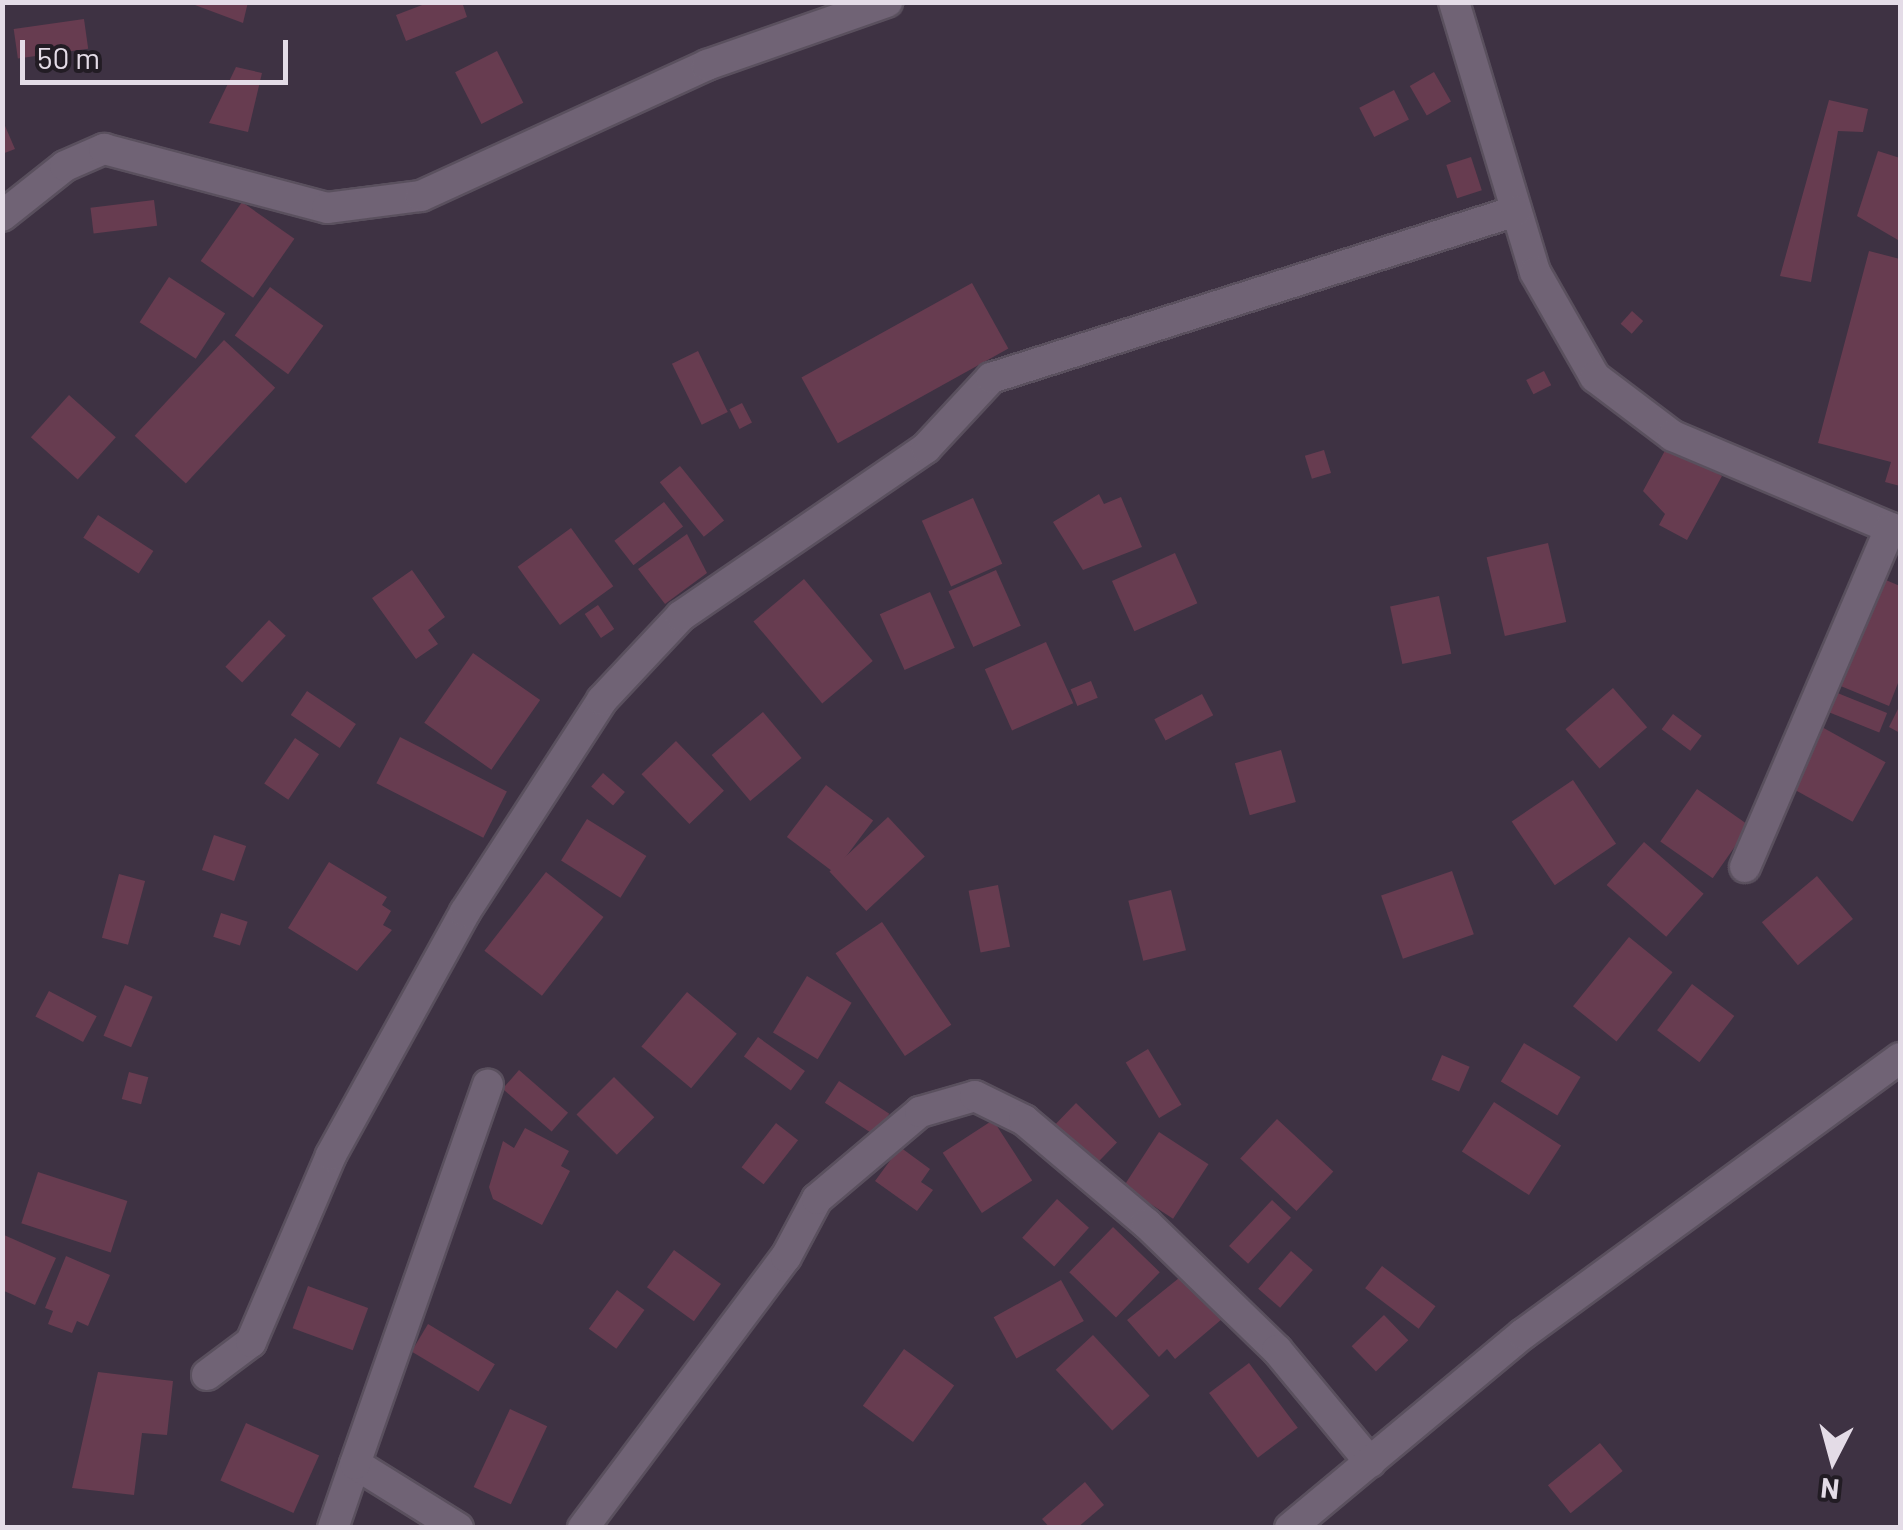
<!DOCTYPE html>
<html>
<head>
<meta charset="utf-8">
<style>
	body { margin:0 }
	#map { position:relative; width:1903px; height:1530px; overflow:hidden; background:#3e3243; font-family:Barlow,sans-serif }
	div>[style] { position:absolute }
	.building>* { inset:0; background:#673c50; transform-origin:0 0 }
	.roads { filter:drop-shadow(2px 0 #5a505e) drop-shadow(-2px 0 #5a505e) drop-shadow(0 2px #5a505e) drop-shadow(0 -2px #5a505e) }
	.minor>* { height:30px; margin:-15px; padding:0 15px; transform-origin:15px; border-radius:15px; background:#706375 }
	span { translate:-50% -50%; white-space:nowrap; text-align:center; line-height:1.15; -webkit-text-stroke:8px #221c24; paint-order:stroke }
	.frame { position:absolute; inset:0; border:5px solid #e4dce7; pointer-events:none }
	.north { position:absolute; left:1783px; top:1410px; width:100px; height:100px; -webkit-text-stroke:8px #221c24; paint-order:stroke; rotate:186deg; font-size:28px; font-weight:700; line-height:40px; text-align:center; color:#e4dce7 }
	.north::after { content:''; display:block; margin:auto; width:35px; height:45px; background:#e4dce7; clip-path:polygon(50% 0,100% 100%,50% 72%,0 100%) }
	.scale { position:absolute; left:20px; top:40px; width:268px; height:45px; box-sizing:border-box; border:5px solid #e4dce7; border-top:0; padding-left:12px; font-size:30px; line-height:35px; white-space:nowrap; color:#e4dce7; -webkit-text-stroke:8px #221c24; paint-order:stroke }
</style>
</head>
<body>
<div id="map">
	<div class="building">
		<div style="clip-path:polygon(187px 2px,248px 2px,243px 23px)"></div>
		<div style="clip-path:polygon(430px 2px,462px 2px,467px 17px,406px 41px,396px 15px)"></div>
		<div style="left:84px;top:19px;width:30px;height:71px;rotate:82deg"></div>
		<div style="left:497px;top:51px;width:58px;height:47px;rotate:63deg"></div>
		<div style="clip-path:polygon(236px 67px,262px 73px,248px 132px,209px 123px)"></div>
		<div style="left:1434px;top:72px;width:34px;height:28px;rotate:60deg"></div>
		<div style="left:1394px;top:90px;width:33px;height:39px;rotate:63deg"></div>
		<div style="clip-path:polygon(1829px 100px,1868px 109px,1863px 132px,1838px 131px,1811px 282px,1780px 276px)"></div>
		<div style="clip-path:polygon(2px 119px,15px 149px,2px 154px)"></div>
		<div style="clip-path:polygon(1878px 151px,1900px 158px,1898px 240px,1857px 216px)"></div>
		<div style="left:1471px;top:157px;width:35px;height:26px;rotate:72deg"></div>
		<div style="left:154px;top:200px;width:26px;height:64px;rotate:83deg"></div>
		<div style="left:242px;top:202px;width:64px;height:72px;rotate:35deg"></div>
		<div style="clip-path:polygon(1869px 251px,1900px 259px,1900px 486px,1885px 482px,1891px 462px,1818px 443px)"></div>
		<div style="left:169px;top:277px;width:67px;height:54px;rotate:33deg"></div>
		<div style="left:972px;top:283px;width:75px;height:195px;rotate:61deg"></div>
		<div style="left:270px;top:287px;width:66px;height:60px;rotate:36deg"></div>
		<div style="left:1632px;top:311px;width:15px;height:17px;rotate:42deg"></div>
		<div style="left:224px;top:340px;width:70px;height:131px;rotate:43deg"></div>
		<div style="left:698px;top:351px;width:68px;height:29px;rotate:64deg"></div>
		<div style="left:1544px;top:371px;width:16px;height:20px;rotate:63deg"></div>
		<div style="left:69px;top:395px;width:63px;height:57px;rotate:42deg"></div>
		<div style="left:742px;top:403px;width:22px;height:14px;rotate:63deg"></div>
		<div style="clip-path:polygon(1668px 445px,1722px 476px,1687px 540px,1659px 525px,1665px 514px,1643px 491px)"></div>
		<div style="left:1324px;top:450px;width:24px;height:20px;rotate:73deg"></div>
		<div style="left:680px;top:466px;width:70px;height:26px;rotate:51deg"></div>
		<div style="clip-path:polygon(1099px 494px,1104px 504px,1121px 497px,1142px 547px,1083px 570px,1053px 522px)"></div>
		<div style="left:973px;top:498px;width:72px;height:56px;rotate:66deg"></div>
		<div style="left:664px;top:502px;width:31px;height:63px;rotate:52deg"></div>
		<div style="left:98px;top:515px;width:66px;height:27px;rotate:33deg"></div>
		<div style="left:571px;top:528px;width:72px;height:66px;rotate:54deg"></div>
		<div style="clip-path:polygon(687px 534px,707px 573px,665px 604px,638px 569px)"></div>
		<div style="left:1548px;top:543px;width:81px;height:63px;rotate:77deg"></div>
		<div style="left:1175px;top:553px;width:55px;height:69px;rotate:66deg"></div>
		<div style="clip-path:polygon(412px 570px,445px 617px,428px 630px,438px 644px,416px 659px,372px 598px)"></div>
		<div style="left:996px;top:570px;width:61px;height:52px;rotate:66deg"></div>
		<div style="clip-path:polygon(1874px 575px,1900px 586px,1900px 678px,1889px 706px,1831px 682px)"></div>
		<div style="left:804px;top:579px;width:107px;height:66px;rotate:50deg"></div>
		<div style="left:930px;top:592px;width:61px;height:55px;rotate:66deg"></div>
		<div style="left:1439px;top:596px;width:59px;height:50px;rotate:78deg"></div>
		<div style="left:598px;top:605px;width:29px;height:16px;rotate:56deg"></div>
		<div style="left:269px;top:620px;width:23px;height:64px;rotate:43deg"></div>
		<div style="left:1046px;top:642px;width:67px;height:67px;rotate:66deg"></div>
		<div style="left:473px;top:653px;width:82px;height:85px;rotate:35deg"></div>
		<div style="left:1091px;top:681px;width:18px;height:22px;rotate:68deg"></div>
		<div style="left:1613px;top:688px;width:52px;height:63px;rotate:49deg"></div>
		<div style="left:1825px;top:688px;width:67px;height:21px;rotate:22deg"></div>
		<div style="left:307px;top:691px;width:59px;height:29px;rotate:34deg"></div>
		<div style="left:1202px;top:694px;width:24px;height:54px;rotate:62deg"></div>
		<div style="clip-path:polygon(1900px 705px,1900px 733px,1889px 727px)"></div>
		<div style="left:763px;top:712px;width:60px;height:67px;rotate:50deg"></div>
		<div style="left:1673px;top:714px;width:36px;height:19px;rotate:37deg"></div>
		<div style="left:1820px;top:726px;width:75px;height:68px;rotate:29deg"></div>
		<div style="left:400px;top:737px;width:120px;height:52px;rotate:27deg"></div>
		<div style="left:295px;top:738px;width:29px;height:55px;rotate:34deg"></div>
		<div style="left:676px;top:741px;width:69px;height:48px;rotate:46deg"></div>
		<div style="left:1281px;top:750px;width:54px;height:48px;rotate:74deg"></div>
		<div style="left:603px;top:773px;width:29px;height:18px;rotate:41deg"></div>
		<div style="left:1573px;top:780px;width:77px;height:74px;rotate:56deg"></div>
		<div style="left:826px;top:785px;width:59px;height:65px;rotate:37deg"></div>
		<div style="left:1697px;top:789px;width:64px;height:64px;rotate:35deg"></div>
		<div style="left:888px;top:817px;width:54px;height:80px;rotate:47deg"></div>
		<div style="left:587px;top:819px;width:70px;height:49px;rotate:32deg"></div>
		<div style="left:214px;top:835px;width:34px;height:37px;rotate:19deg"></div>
		<div style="left:1644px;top:842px;width:79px;height:57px;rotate:41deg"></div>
		<div style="clip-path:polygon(329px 862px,387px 897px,382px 905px,391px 911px,383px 925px,392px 930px,357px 971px,288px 928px)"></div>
		<div style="left:1452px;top:871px;width:67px;height:75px;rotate:71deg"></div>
		<div style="left:546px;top:872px;width:73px;height:100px;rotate:38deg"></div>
		<div style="left:119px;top:874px;width:27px;height:66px;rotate:15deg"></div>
		<div style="left:1817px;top:876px;width:56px;height:72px;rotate:50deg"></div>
		<div style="left:998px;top:885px;width:63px;height:30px;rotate:79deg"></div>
		<div style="left:1171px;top:890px;width:62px;height:44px;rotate:76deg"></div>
		<div style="left:221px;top:913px;width:28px;height:25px;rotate:18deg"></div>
		<div style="left:882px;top:922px;width:124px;height:56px;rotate:56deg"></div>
		<div style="left:1629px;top:937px;width:56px;height:89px;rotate:39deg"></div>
		<div style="left:807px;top:976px;width:52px;height:66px;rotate:31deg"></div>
		<div style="left:1692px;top:984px;width:53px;height:58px;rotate:37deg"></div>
		<div style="left:125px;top:985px;width:30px;height:55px;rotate:23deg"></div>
		<div style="left:49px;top:991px;width:54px;height:29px;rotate:28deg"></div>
		<div style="left:687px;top:992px;width:65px;height:71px;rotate:40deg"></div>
		<div style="left:758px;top:1037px;width:58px;height:24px;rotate:36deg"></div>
		<div style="left:1524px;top:1043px;width:66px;height:45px;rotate:31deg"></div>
		<div style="left:1148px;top:1049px;width:65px;height:26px;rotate:59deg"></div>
		<div style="left:1442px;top:1055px;width:30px;height:27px;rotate:23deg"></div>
		<div style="left:519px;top:1070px;width:65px;height:25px;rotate:41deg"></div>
		<div style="left:129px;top:1072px;width:20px;height:28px;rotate:15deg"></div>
		<div style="left:614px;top:1077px;width:57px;height:53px;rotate:45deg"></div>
		<div style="left:839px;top:1081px;width:60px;height:26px;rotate:33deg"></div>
		<div style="left:1494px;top:1102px;width:80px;height:59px;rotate:33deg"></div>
		<div style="left:1076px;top:1103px;width:57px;height:33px;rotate:44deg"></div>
		<div style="left:1277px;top:1119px;width:77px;height:54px;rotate:43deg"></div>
		<div style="left:993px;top:1120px;width:72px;height:60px;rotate:57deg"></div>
		<div style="left:776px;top:1123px;width:28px;height:56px;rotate:38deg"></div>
		<div style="clip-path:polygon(525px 1128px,569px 1151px,561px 1166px,570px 1171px,542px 1225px,493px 1199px,489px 1187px,503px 1141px,514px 1148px)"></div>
		<div style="left:1159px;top:1132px;width:59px;height:65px;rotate:33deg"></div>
		<div style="clip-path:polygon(900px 1147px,930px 1169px,921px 1182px,933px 1190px,917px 1211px,875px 1181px)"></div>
		<div style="left:38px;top:1172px;width:94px;height:54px;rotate:18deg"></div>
		<div style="left:1057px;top:1199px;width:43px;height:52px;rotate:42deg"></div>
		<div style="left:1272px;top:1200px;width:26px;height:63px;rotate:43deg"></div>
		<div style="left:1113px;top:1227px;width:65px;height:63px;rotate:44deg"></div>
		<div style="clip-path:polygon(4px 1235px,56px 1258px,35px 1305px,2px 1290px)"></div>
		<div style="left:674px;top:1250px;width:58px;height:46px;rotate:36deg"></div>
		<div style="left:1291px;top:1251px;width:29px;height:50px;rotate:41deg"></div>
		<div style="clip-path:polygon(66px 1256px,110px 1275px,88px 1326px,77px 1321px,72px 1333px,48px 1324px,53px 1311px,45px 1308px)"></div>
		<div style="left:1382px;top:1266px;width:67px;height:28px;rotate:37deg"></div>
		<div style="clip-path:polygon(1184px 1274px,1222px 1319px,1175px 1359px,1167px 1349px,1159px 1357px,1127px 1320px)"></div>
		<div style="left:1061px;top:1280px;width:47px;height:77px;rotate:61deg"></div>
		<div style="left:308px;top:1286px;width:64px;height:45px;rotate:20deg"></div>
		<div style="left:617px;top:1290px;width:34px;height:48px;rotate:36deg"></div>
		<div style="left:1384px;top:1315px;width:35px;height:45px;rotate:46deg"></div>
		<div style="left:428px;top:1324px;width:78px;height:32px;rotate:31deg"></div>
		<div style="left:1093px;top:1335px;width:83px;height:51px;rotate:47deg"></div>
		<div style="left:904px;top:1349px;width:62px;height:70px;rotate:36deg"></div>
		<div style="left:1249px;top:1363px;width:81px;height:50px;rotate:53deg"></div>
		<div style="clip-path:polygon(98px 1372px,173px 1381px,167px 1435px,142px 1433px,134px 1495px,72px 1488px)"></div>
		<div style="left:510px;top:1409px;width:41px;height:86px;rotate:25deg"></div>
		<div style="left:246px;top:1423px;width:80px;height:63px;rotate:24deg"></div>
		<div style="left:1600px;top:1443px;width:36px;height:67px;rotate:51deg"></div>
		<div style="clip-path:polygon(1085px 1482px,1104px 1505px,1077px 1528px,1050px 1528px,1042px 1519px)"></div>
	</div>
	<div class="roads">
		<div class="minor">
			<div style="left:1454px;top:2px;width:282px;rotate:73.3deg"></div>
			<div style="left:1535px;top:272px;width:121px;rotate:60.3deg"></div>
			<div style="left:1595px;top:377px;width:98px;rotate:37.1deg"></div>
			<div style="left:1673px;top:436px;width:246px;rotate:22.9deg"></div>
			<div style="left:2px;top:216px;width:80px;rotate:-38.4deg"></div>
			<div style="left:65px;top:166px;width:43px;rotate:-23.6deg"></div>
			<div style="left:104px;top:149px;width:231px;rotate:14.8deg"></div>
			<div style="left:327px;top:208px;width:95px;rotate:-7.3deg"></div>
			<div style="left:421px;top:196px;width:315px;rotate:-24.6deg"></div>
			<div style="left:707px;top:65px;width:191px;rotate:-19.3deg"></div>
			<div style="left:1745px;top:867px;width:369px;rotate:-66.8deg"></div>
			<div style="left:207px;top:1375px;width:55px;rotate:-36.9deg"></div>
			<div style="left:251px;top:1342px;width:203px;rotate:-66.8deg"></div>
			<div style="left:331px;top:1155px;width:277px;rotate:-61.1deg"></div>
			<div style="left:465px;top:912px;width:252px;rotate:-57.1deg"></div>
			<div style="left:602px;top:700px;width:115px;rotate:-46.8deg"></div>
			<div style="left:681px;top:616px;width:297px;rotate:-34.4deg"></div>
			<div style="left:926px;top:448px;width:96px;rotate:-47.1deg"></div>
			<div style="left:991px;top:378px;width:551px;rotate:-17.65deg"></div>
			<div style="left:333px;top:1528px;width:68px;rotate:-71deg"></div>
			<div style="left:458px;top:1528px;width:121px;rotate:-148.1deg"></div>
			<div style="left:355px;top:1464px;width:402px;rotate:-70.7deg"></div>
			<div style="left:583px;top:1528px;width:339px;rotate:-53.2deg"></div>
			<div style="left:786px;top:1257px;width:66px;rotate:-61.9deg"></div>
			<div style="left:817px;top:1199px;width:135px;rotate:-40.2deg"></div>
			<div style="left:920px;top:1112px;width:57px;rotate:-16.2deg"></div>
			<div style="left:975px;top:1096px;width:55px;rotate:26.1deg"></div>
			<div style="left:1024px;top:1120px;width:161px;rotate:40.2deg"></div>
			<div style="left:1147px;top:1224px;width:181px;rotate:44.1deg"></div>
			<div style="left:1277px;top:1350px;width:146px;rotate:50.3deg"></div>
			<div style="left:1290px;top:1528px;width:303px;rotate:-39.8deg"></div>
			<div style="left:1523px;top:1334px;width:467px;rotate:-36.2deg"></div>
		</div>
	</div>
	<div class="frame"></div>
	<div class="north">N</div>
	<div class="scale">50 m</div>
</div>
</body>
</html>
